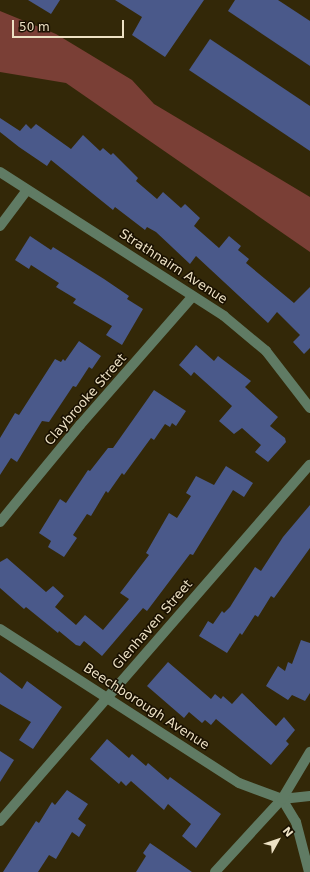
<!DOCTYPE html>
<html>
<head>
<meta charset="utf-8">
<style>
	body { margin:0 }
	#map { position:relative; width:310px; height:872px; overflow:hidden; background:#332808; font-family:"DejaVu Sans",sans-serif }
	div>[style] { position:absolute }
	.green>* { inset:0; background:#7a3f36 }
	.building>* { inset:0; background:#4a598a }
	.minor>* { height:10px; margin:-5px; padding:0 5px; transform-origin:5px; border-radius:5px; background:#607b64 }
	span { translate:-50% -50%; white-space:nowrap; text-align:center; line-height:1.15; -webkit-text-stroke:3px #191000; paint-order:stroke }
	.street-label { font-size:13px; color:#ede1c4 }
	.north { position:absolute; left:258px; top:820px; width:40px; height:40px; -webkit-text-stroke:3px #191000; paint-order:stroke; rotate:50deg; font-size:11px; font-weight:700; line-height:16px; text-align:center; color:#ede1c4 }
	.north::after { content:''; display:block; margin:auto; width:14px; height:18px; background:#ede1c4; clip-path:polygon(50% 0,100% 100%,50% 72%,0 100%) }
	.scale { position:absolute; left:12px; top:20px; width:112px; height:18px; box-sizing:border-box; border:2px solid #ede1c4; border-top:0; padding-left:5px; font-size:12px; line-height:14px; white-space:nowrap; color:#ede1c4; -webkit-text-stroke:3px #191000; paint-order:stroke }
</style>
</head>
<body>
<div id="map">
	<div class="green">
		<div style="clip-path:polygon(0 11px,56px 34px,132px 80px,154px 104px,310px 197px,310px 252px,66px 83px,0 72px)"></div>
	</div>
	<div class="building">
		<div style="clip-path:polygon(28px 0,60px 0,51px 14px)"></div>
		<div style="clip-path:polygon(115px 0,204px 0,165px 57px,132px 35px,142px 17px)"></div>
		<div style="clip-path:polygon(235px 0,278px 0,310px 21px,310px 66px,228px 11px)"></div>
		<div style="clip-path:polygon(210px 39px,310px 106px,310px 151px,189px 70px)"></div>
		<div style="clip-path:polygon(0 118px,20px 131px,26px 124px,31px 129px,36px 124px,71px 149px,83px 135px,100px 151px,103px 148px,111px 155px,113px 153px,138px 178px,136px 181px,157px 199px,163px 192px,181px 208px,185px 204px,200px 218px,194px 226px,219px 248px,229px 236px,241px 246px,238px 250px,249px 259px,246px 263px,294px 303px,310px 287px,310px 348px,304px 354px,293px 342px,300px 335px,277px 312px,268px 323px,196px 256px,190px 264px,156px 232px,147px 227px,145px 230px,115px 207px,113px 210px,51px 160px,47px 166px,19px 147px,0 132px)"></div>
		<div style="clip-path:polygon(30px 236px,51px 250px,53px 247px,104px 279px,129px 296px,127px 299px,143px 309px,122px 345px,106px 335px,112px 326px,73px 303px,76px 299px,56px 287px,59px 283px,31px 265px,29px 269px,15px 260px)"></div>
		<div style="clip-path:polygon(79px 341px,101px 356px,92px 369px,89px 367px,76px 387px,73px 386px,49px 422px,42px 421px,17px 462px,11px 458px,0 475px,0 438px,15px 413px,19px 415px,55px 359px,61px 362px,63px 359px,65px 361px)"></div>
		<div style="clip-path:polygon(196px 345px,214px 361px,218px 356px,251px 381px,245px 387px,278px 417px,270px 426px,285px 438px,286px 442px,268px 462px,255px 452px,261px 445px,242px 428px,234px 434px,219px 421px,232px 406px,194px 372px,191px 376px,179px 365px)"></div>
		<div style="clip-path:polygon(154px 390px,186px 411px,176px 426px,172px 423px,170px 427px,165px 424px,154px 440px,151px 438px,124px 475px,122px 473px,108px 493px,106px 491px,91px 516px,87px 514px,73px 535px,77px 538px,64px 557px,48px 547px,51px 541px,39px 533px,60px 499px,66px 503px,88px 470px,90px 471px,108px 448px,113px 448px)"></div>
		<div style="clip-path:polygon(226px 466px,253px 483px,244px 497px,233px 490px,193px 555px,190px 554px,147px 611px,143px 608px,102px 656px,84px 641px,80px 646px,76px 645px,59px 631px,58px 633px,26px 607px,24px 609px,0 588px,0 562px,7px 558px,46px 592px,53px 586px,64px 596px,55px 607px,76px 625px,85px 615px,103px 630px,129px 599px,120px 593px,149px 555px,146px 553px,169px 513px,177px 518px,191px 496px,186px 493px,196px 476px,214px 485px)"></div>
		<div style="clip-path:polygon(310px 505px,310px 548px,274px 598px,271px 596px,258px 617px,255px 615px,242px 635px,240px 633px,227px 653px,199px 636px,208px 621px,213px 624px,222px 611px,224px 613px,230px 607px,255px 567px,261px 571px,283px 537px)"></div>
		<div style="clip-path:polygon(301px 640px,310px 643px,310px 693px,305px 701px,292px 695px,288px 700px,266px 686px,278px 666px,285px 671px,288px 662px,292px 664px)"></div>
		<div style="clip-path:polygon(168px 662px,211px 699px,215px 694px,221px 699px,223px 696px,232px 704px,242px 693px,276px 726px,284px 717px,295px 730px,286px 741px,289px 744px,271px 765px,216px 719px,211px 725px,205px 720px,202px 723px,189px 712px,184px 718px,147px 686px)"></div>
		<div style="clip-path:polygon(0 672px,22px 689px,27px 681px,62px 707px,33px 749px,19px 740px,31px 722px,0 704px)"></div>
		<div style="clip-path:polygon(107px 739px,129px 758px,132px 754px,146px 766px,148px 763px,168px 780px,170px 777px,221px 814px,196px 848px,182px 836px,191px 824px,168px 804px,164px 810px,131px 781px,126px 786px,121px 781px,119px 784px,90px 759px)"></div>
		<div style="clip-path:polygon(0 751px,14px 760px,0 782px)"></div>
		<div style="clip-path:polygon(67px 790px,88px 804px,78px 819px,86px 825px,79px 837px,72px 832px,56px 859px,49px 855px,38px 872px,3px 872px,36px 821px,39px 823px,52px 802px,55px 805px)"></div>
		<div style="clip-path:polygon(150px 843px,192px 872px,136px 872px,146px 856px,143px 853px)"></div>
	</div>
	<div class="minor">
		<div style="left:0;top:172px;width:266px;rotate:32.7deg"></div>
		<div style="left:224px;top:316px;width:55px;rotate:39.8deg"></div>
		<div style="left:266px;top:351px;width:72px;rotate:52.3deg"></div>
		<div style="left:0;top:226px;width:45px;rotate:-53.1deg"></div>
		<div style="left:0;top:522px;width:126px;rotate:-50.5deg"></div>
		<div style="left:80px;top:425px;width:171px;rotate:-48.8deg"></div>
		<div style="left:0;top:629px;width:284px;rotate:32.8deg"></div>
		<div style="left:239px;top:783px;width:46px;rotate:20.4deg"></div>
		<div style="left:282px;top:799px;width:28px;rotate:-6deg"></div>
		<div style="left:282px;top:799px;width:27px;rotate:59deg"></div>
		<div style="left:296px;top:822px;width:52px;rotate:75.4deg"></div>
		<div style="left:0;top:821px;width:472px;rotate:-49deg"></div>
		<div style="left:215px;top:872px;width:99px;rotate:-47.5deg"></div>
		<div style="left:282px;top:799px;width:55px;rotate:-59.2deg"></div>
	</div>
	<div class="street-label">
		<span style="left:173px;top:267px;rotate:33deg">Strathnairn Avenue</span>
		<span style="left:86px;top:400px;rotate:-49deg">Claybrooke Street</span>
		<span style="left:153px;top:625px;rotate:-49deg">Glenhaven Street</span>
		<span style="left:146px;top:707px;rotate:33deg">Beechborough Avenue</span>
	</div>
	<div class="north">N</div>
	<div class="scale">50 m</div>
</div>
</body>
</html>
